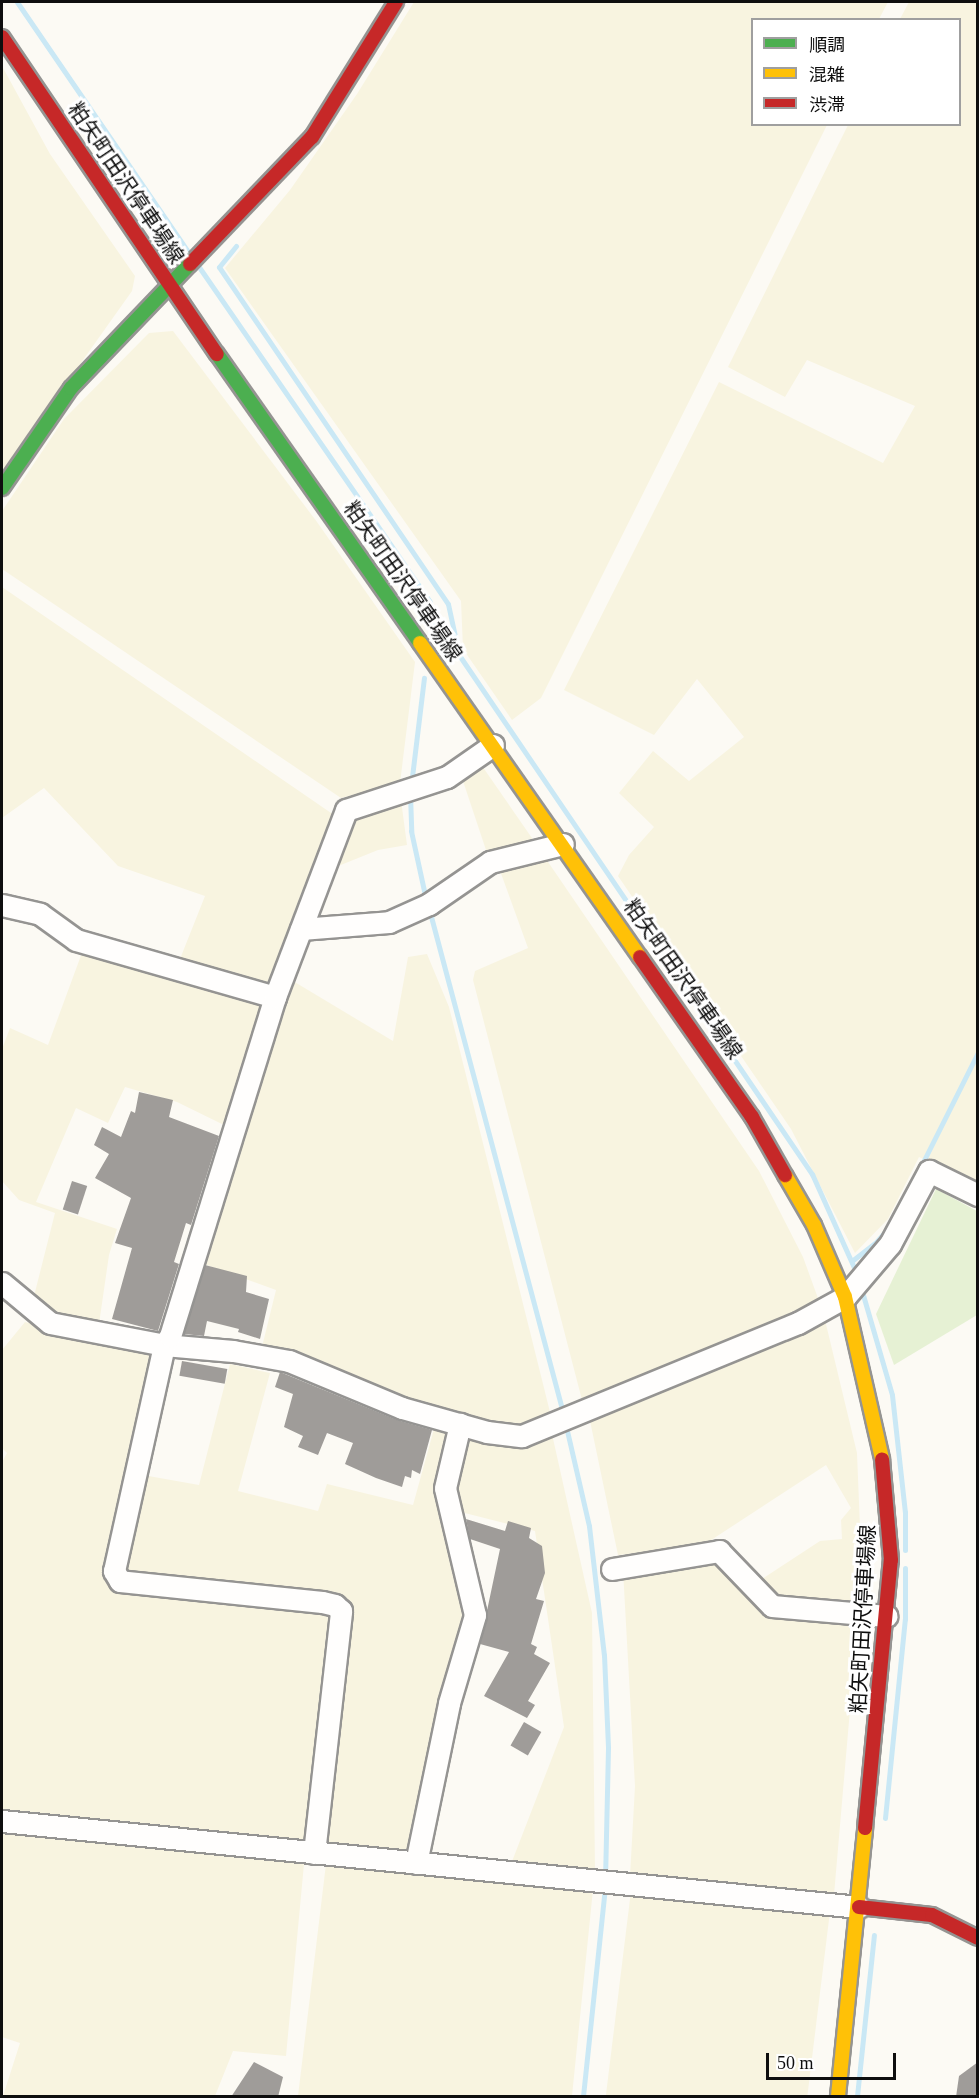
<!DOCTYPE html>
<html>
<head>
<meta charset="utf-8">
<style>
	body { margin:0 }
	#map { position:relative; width:979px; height:2098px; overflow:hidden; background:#fcfaf4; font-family:"Times New Roman","Noto Sans JP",serif }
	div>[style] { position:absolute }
	.farmland>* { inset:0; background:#f8f4e0; transform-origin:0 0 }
	.green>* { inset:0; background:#e6f1d4 }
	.stream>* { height:5px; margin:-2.5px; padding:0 2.5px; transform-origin:2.5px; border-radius:2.5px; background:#cae8f5 }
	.building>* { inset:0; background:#9f9c99; transform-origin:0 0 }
	.roads { filter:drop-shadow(2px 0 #959492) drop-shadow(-2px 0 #959492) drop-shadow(0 2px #959492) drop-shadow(0 -2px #959492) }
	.street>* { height:21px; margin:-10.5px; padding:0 10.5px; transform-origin:10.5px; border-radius:10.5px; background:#fffefd }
	.fast>* { height:14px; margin:-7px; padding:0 7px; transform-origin:7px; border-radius:7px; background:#4caf50 }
	.slow>* { height:14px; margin:-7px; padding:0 7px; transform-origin:7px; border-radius:7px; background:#ffc107 }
	.jam>* { height:14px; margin:-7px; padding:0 7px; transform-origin:7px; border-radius:7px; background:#c62828 }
	span { translate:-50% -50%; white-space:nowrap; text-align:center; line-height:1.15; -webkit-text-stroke:6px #fff; paint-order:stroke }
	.street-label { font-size:21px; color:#0e0e0e }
	.frame { position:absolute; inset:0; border:3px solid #0e0e0e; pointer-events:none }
	.legend { position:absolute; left:751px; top:18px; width:210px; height:108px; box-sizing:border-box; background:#fff; border:2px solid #9f9f9f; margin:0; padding:8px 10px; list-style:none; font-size:18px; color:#0e0e0e }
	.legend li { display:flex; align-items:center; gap:12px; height:30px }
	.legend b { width:30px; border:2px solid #9f9f9f }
	.scale { position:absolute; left:766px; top:2053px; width:130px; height:27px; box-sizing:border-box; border:3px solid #0e0e0e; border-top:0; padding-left:8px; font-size:18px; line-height:21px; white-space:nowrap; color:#0e0e0e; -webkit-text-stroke:4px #fff; paint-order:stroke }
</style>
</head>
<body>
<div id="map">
	<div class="farmland">
		<div style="clip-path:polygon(414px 2px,888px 2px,879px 19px,752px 20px,752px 124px,827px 125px,541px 698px,512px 720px,463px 649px,461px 601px,225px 268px,290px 190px,357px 94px)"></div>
		<div style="clip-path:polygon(909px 2px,977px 2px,977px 1185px,919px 1157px,888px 1219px,855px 1253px,791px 1129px,618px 876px,629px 855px,654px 827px,619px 793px,653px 751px,689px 781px,744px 737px,697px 679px,654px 735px,564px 690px,719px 382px,883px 463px,915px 406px,807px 360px,785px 397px,728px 367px,848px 125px,960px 124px,960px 20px,900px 19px)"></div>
		<div style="clip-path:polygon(2px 66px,50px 154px,135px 276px,132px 291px,2px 474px)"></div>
		<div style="clip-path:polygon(173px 331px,317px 522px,415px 662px,400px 783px,341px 798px,2px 569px,2px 511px,64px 419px,149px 333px)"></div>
		<div style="clip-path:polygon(2px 587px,334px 815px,401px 800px,407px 845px,378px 850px,311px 877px,269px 989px,178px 964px,205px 896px,118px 866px,44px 788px,2px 818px)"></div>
		<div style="clip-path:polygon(480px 763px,534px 841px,487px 853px,462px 778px)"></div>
		<div style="clip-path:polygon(544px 856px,759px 1171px,803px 1257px,819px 1301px,796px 1315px,582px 1400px,473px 980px,475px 971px,528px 948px,499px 868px)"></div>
		<div style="clip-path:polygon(83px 950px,268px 1002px,226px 1126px,177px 1102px,125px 1087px,108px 1123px,76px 1108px,36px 1202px,117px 1229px,109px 1255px,99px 1324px,62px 1318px,33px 1300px,55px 1213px,19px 1200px,2px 1181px,2px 1049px,10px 1028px,48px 1045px)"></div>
		<div style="clip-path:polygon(427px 954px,449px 1007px,550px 1412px,518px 1429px,405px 1403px,261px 1351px,276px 1290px,201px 1263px,288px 978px,393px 1041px,408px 957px)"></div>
		<div style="clip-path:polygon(825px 1320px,857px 1453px,863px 1602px,783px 1602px,759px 1581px,820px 1541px,842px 1539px,841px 1520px,851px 1508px,826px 1465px,702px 1546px,618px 1555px,589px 1416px)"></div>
		<div style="clip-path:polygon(25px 1322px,151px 1355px,126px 1472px,199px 1485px,230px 1364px,270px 1373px,238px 1491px,318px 1511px,327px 1484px,413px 1505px,434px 1429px,448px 1431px,466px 1616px,412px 1854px,2px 1814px,2px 1462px,7px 1453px,2px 1448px,2px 1350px)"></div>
		<div style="clip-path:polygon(552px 1434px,592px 1613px,595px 1870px,572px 2096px,298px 2096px,326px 1864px,504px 1882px,564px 1727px,535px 1531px,453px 1510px,465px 1435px,521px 1449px)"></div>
		<div style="clip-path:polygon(715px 1555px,776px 1614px,858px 1617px,834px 1895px,630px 1876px,635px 1786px,623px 1570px)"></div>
		<div style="clip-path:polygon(2px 1829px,304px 1864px,286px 2056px,233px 2051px,215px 2096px,3px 2096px,20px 2043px,2px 2037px)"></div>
		<div style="left:631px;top:1891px;width:200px;height:206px;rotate:7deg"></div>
	</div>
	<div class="green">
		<div style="clip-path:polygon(936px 1189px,977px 1211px,977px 1315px,894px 1365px,876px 1314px)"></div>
	</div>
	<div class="stream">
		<div style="left:17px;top:2px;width:303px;rotate:55.6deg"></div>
		<div style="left:236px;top:246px;width:27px;rotate:129deg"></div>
		<div style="left:219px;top:267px;width:407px;rotate:55.8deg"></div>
		<div style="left:448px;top:604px;width:52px;rotate:77.8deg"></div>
		<div style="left:459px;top:655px;width:628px;rotate:55.78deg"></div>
		<div style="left:812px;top:1174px;width:110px;rotate:65.8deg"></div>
		<div style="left:199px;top:267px;width:406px;rotate:55.4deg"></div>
		<div style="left:429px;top:601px;width:27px;rotate:75deg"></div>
		<div style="left:411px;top:785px;width:108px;rotate:-83.1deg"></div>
		<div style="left:410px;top:794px;width:37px;rotate:88deg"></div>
		<div style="left:411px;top:831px;width:71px;rotate:77.7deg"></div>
		<div style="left:429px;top:909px;width:522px;rotate:75.11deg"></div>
		<div style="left:920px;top:1168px;width:130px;rotate:-63.4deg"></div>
		<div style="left:853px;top:1260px;width:31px;rotate:-38deg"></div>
		<div style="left:877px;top:1241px;width:18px;rotate:-49deg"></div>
		<div style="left:861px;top:1288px;width:111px;rotate:73.8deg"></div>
		<div style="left:892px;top:1395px;width:118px;rotate:83.7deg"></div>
		<div style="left:905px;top:1512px;width:38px;rotate:90deg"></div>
		<div style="left:565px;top:1422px;width:107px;rotate:77deg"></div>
		<div style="left:589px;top:1526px;width:130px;rotate:83.4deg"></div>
		<div style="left:604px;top:1655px;width:93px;rotate:87.5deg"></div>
		<div style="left:608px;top:1748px;width:129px;rotate:91.3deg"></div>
		<div style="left:885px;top:1818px;width:200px;rotate:-84.3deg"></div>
		<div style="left:905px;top:1619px;width:51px;rotate:-90deg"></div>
		<div style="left:583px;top:2096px;width:211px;rotate:-84deg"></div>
		<div style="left:857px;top:2096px;width:162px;rotate:-84deg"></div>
	</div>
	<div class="building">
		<div style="clip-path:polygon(139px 1092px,173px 1100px,169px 1117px,219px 1136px,191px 1225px,186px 1223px,174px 1262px,179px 1264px,158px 1331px,112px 1319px,132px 1248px,115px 1243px,131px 1198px,95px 1178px,109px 1154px,94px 1145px,102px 1127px,121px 1137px,131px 1111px,135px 1113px)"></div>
		<div style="left:72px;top:1181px;width:16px;height:30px;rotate:18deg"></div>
		<div style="clip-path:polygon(205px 1265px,247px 1276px,246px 1292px,269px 1299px,260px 1339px,238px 1332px,239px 1329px,207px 1321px,204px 1336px,184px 1334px)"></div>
		<div style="left:182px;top:1361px;width:46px;height:15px;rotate:10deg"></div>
		<div style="clip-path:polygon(280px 1372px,397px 1420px,432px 1430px,420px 1474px,412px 1470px,411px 1478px,405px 1476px,402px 1487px,376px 1478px,345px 1464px,353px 1443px,327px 1433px,318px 1455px,298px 1447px,303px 1436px,284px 1427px,293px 1394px,275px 1387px)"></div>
		<div style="clip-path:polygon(466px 1519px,505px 1531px,508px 1521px,531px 1528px,529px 1538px,542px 1546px,545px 1573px,536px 1599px,544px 1601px,531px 1644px,537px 1647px,534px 1654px,550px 1663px,528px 1701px,535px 1705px,527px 1718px,484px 1696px,509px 1652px,480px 1644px,500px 1549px,470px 1539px)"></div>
		<div style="left:524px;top:1722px;width:20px;height:27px;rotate:30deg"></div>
		<div style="clip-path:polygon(254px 2062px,283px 2077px,278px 2097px,231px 2097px)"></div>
		<div style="clip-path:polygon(978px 2062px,978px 2097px,956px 2097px,959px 2076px)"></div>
	</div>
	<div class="roads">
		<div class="street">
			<div style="left:2px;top:905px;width:39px;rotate:13deg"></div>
			<div style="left:40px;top:914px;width:44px;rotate:35.8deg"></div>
			<div style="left:76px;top:940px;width:207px;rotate:16deg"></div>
			<div style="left:301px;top:929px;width:88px;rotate:-4.5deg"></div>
			<div style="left:389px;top:922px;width:44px;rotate:-24.2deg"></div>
			<div style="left:429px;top:904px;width:74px;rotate:-34.5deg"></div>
			<div style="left:490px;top:862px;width:75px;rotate:-13.9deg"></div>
			<div style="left:2px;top:1283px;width:62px;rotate:39.8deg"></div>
			<div style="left:50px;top:1323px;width:116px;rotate:10.9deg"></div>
			<div style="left:164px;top:1345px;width:69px;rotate:5deg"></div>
			<div style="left:233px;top:1351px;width:57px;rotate:10.1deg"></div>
			<div style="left:289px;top:1361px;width:122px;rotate:22.6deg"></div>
			<div style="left:402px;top:1408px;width:88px;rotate:15.8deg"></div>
			<div style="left:487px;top:1432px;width:35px;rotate:7deg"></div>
			<div style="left:522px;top:1436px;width:298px;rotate:-22.3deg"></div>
			<div style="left:798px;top:1323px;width:54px;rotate:-29deg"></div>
			<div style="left:845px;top:1297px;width:70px;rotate:-49.7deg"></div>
			<div style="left:890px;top:1244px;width:83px;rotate:-61.9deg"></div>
			<div style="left:929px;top:1171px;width:55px;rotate:26.1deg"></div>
			<div style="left:612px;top:1569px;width:109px;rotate:-9.5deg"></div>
			<div style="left:719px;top:1551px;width:76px;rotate:46.1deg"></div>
			<div style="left:772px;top:1606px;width:115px;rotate:5deg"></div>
			<div style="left:2px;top:1821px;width:861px;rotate:5.73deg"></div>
			<div style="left:314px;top:1853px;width:244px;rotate:-83.6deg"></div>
			<div style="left:341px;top:1611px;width:8px;rotate:-135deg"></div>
			<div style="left:335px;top:1605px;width:13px;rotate:-167deg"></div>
			<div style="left:322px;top:1602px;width:203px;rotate:-174.1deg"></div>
			<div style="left:120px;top:1581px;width:12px;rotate:-121deg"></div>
			<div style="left:114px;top:1571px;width:231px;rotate:-77.5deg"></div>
			<div style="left:164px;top:1345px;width:11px;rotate:-56deg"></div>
			<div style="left:170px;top:1336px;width:355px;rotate:-72.8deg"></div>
			<div style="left:275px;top:997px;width:200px;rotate:-69.2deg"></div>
			<div style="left:346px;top:810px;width:106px;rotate:-18.1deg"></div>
			<div style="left:447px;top:777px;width:56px;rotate:-34.8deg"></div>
			<div style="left:416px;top:1863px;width:163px;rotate:-78.3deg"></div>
			<div style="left:449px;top:1703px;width:92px;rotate:-73.5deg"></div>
			<div style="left:475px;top:1615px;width:130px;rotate:-103.3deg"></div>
			<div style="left:445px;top:1488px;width:66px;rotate:-76.8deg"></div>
		</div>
		<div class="fast">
			<div style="left:217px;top:354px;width:353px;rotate:54.9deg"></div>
			<div style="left:2px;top:488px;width:121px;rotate:-55.4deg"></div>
			<div style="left:71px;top:388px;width:172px;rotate:-46.2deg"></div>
		</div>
		<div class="slow">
			<div style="left:420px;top:643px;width:383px;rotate:55deg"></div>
			<div style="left:785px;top:1175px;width:58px;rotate:59.9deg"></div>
			<div style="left:814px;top:1225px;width:78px;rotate:66.7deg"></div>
			<div style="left:845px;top:1297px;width:166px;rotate:77.1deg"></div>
			<div style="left:838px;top:2096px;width:269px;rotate:-84.2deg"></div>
		</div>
		<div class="jam">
			<div style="left:2px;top:37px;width:383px;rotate:55.9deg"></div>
			<div style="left:190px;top:264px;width:176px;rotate:-46.2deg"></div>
			<div style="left:312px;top:137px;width:159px;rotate:-58.1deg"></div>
			<div style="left:640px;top:957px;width:195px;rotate:55deg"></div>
			<div style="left:752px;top:1117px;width:67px;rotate:60.4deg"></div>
			<div style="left:865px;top:1828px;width:269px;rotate:-84.5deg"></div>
			<div style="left:891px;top:1560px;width:101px;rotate:-95.1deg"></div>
			<div style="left:859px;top:1907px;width:73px;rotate:6.3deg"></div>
			<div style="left:932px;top:1915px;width:51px;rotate:26.6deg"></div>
		</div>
	</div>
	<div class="street-label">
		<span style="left:126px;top:183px;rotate:56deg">粕矢町田沢停車場線</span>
		<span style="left:403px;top:581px;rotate:55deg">粕矢町田沢停車場線</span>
		<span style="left:683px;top:979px;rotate:55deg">粕矢町田沢停車場線</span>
		<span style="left:863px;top:1619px;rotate:-87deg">粕矢町田沢停車場線</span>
	</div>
	<div class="frame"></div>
	<ul class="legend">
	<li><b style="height:8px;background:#4caf50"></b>順調</li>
	<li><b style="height:8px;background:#ffc107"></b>混雑</li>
	<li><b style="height:8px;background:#c62828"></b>渋滞</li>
	</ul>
	<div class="scale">50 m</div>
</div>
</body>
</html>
